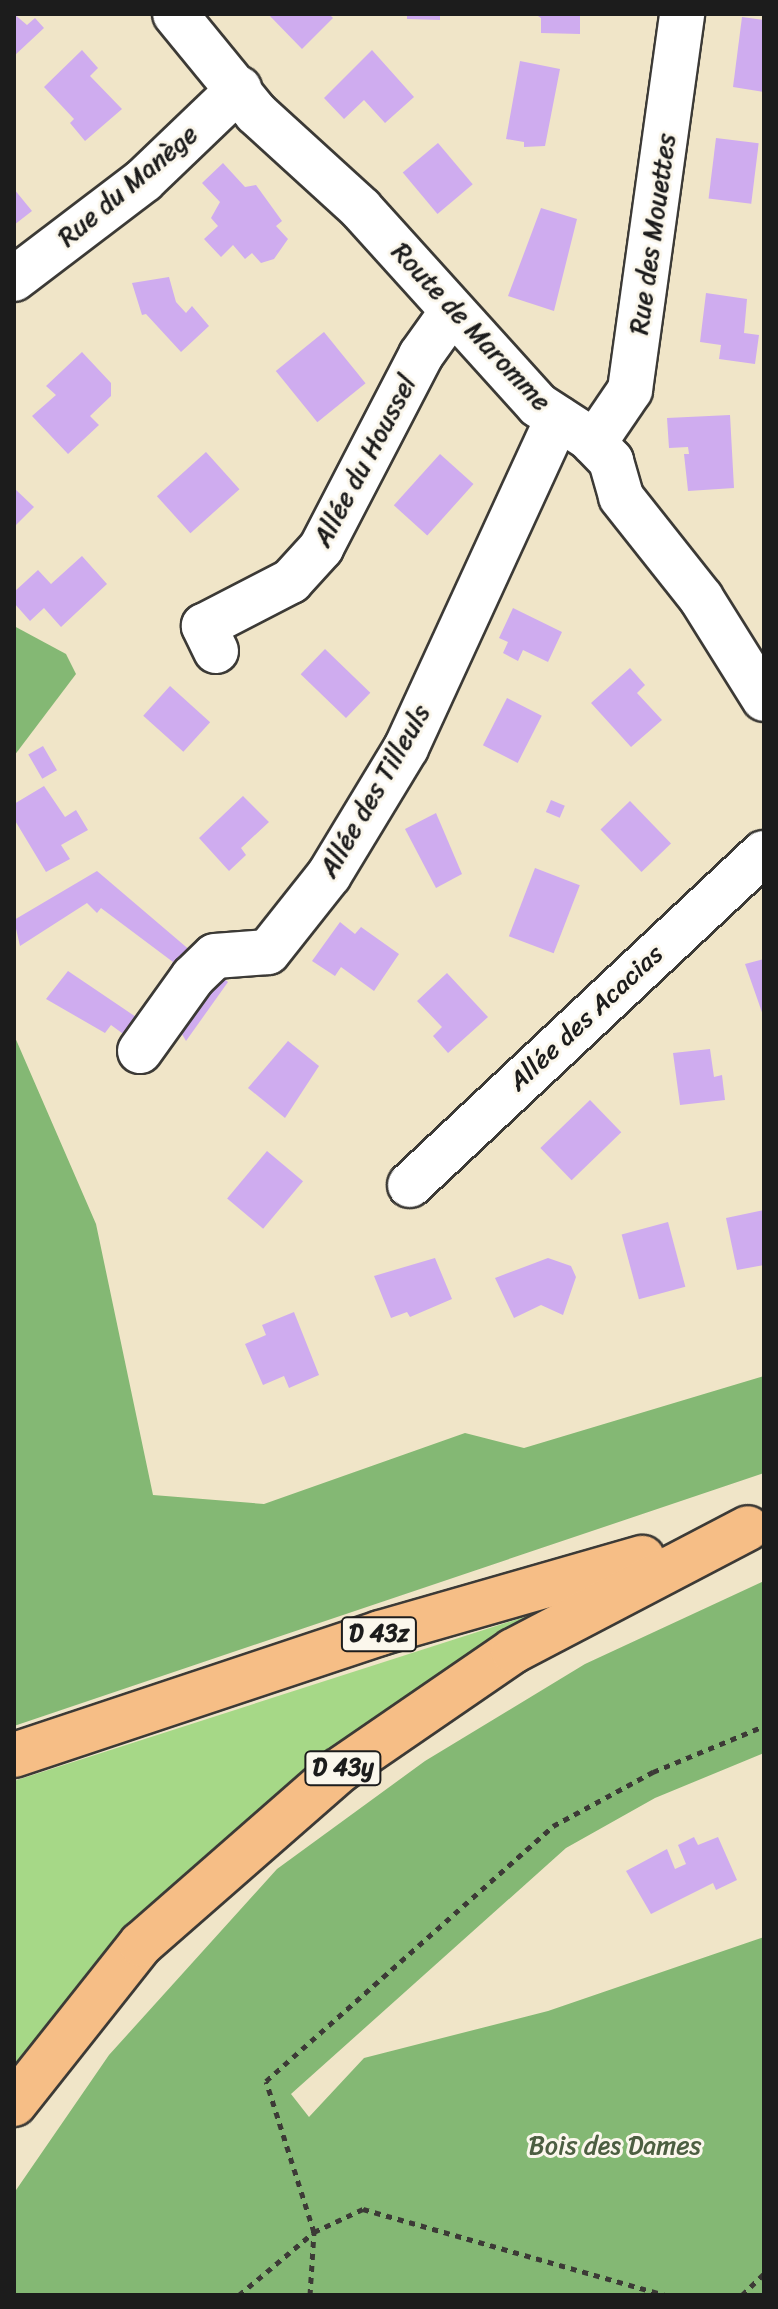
<!DOCTYPE html>
<html>
<head>
<meta charset="utf-8">
<style>
	body { margin:0 }
	#map { position:relative; width:778px; height:2309px; overflow:hidden; background:#f0e5c8; font-family:Sriracha,sans-serif }
	div>[style] { position:absolute }
	.green>* { inset:0; background:#a6d887 }
	.forest>* { inset:0; background:#84b874 }
	.building>* { inset:0; background:#cfacef; transform-origin:0 0 }
	.path>* { height:5px; margin-top:-2.5px; transform-origin:0; background:repeating-linear-gradient(90deg,#3c3a36 0 6px,transparent 0 12px) }
	.roads { filter:drop-shadow(2px 0 #3c3a36) drop-shadow(-2px 0 #3c3a36) drop-shadow(0 2px #3c3a36) drop-shadow(0 -2px #3c3a36) }
	.minor>* { height:44px; margin:-22px; padding:0 22px; transform-origin:22px; border-radius:22px; background:#fff }
	.highway>* { height:44px; margin:-22px; padding:0 22px; transform-origin:22px; border-radius:22px; background:#f6be86 }
	span { translate:-50% -50%; white-space:nowrap; text-align:center; line-height:1.15; -webkit-text-stroke:6px #fbf7ec; paint-order:stroke }
	.shield-label span { padding:2px 6px; background:#fbf7ec; border:2px solid; border-radius:6px; -webkit-text-stroke-width:0 }
	.shield-label { font-size:24px; color:#1c1c1c; font-weight:700 }
	.street-label { font-size:26px; color:#1c1c1c }
	.park-label { font-size:26px; color:#4c5e41 }
	.frame { position:absolute; inset:0; border:16px solid #1c1c1c; pointer-events:none }
</style>
</head>
<body>
<div id="map">
	<div class="green">
		<div style="clip-path:polygon(571px 1602px,423px 1695px,14px 2093px,14px 1781px)"></div>
	</div>
	<div class="forest">
		<div style="clip-path:polygon(14px 626px,66px 654px,76px 674px,14px 756px)"></div>
		<div style="clip-path:polygon(14px 1035px,96px 1224px,153px 1495px,264px 1504px,465px 1433px,524px 1448px,764px 1376px,764px 1473px,14px 1726px)"></div>
		<div style="clip-path:polygon(764px 1581px,764px 1753px,655px 1798px,566px 1848px,291px 2094px,309px 2117px,364px 2058px,548px 2011px,764px 1937px,764px 2295px,14px 2295px,14px 2193px,109px 2055px,277px 1869px,425px 1761px,585px 1664px)"></div>
	</div>
	<div class="building">
		<div style="clip-path:polygon(14px 14px,27px 25px,35px 18px,44px 28px,14px 56px)"></div>
		<div style="clip-path:polygon(268px 14px,329px 14px,333px 18px,302px 49px)"></div>
		<div style="clip-path:polygon(407px 14px,440px 14px,440px 20px,407px 19px)"></div>
		<div style="clip-path:polygon(535px 14px,580px 14px,580px 34px,541px 33px,541px 18px)"></div>
		<div style="clip-path:polygon(742px 17px,764px 20px,764px 92px,733px 87px)"></div>
		<div style="clip-path:polygon(82px 50px,98px 68px,90px 76px,122px 109px,85px 141px,70px 123px,74px 119px,44px 87px)"></div>
		<div style="clip-path:polygon(372px 50px,414px 97px,385px 123px,364px 100px,344px 119px,324px 98px)"></div>
		<div style="clip-path:polygon(520px 61px,560px 69px,545px 146px,524px 147px,524px 142px,506px 139px)"></div>
		<div style="left:716px;top:138px;width:43px;height:61px;rotate:7deg"></div>
		<div style="left:438px;top:143px;width:54px;height:46px;rotate:50deg"></div>
		<div style="clip-path:polygon(223px 163px,245px 187px,256px 185px,282px 221px,276px 226px,288px 239px,274px 259px,261px 263px,252px 253px,245px 259px,233px 245px,221px 257px,204px 239px,218px 226px,211px 218px,220px 202px,202px 183px)"></div>
		<div style="clip-path:polygon(14px 189px,32px 211px,14px 225px)"></div>
		<div style="clip-path:polygon(541px 208px,577px 219px,554px 311px,508px 296px)"></div>
		<div style="clip-path:polygon(169px 277px,176px 302px,186px 313px,192px 306px,209px 326px,181px 352px,146px 314px,142px 315px,132px 283px)"></div>
		<div style="clip-path:polygon(706px 293px,747px 299px,744px 333px,759px 335px,755px 364px,719px 359px,721px 345px,700px 342px)"></div>
		<div style="left:324px;top:332px;width:66px;height:62px;rotate:51deg"></div>
		<div style="clip-path:polygon(82px 352px,111px 383px,111px 396px,90px 416px,99px 425px,68px 454px,32px 416px,56px 395px,46px 386px)"></div>
		<div style="clip-path:polygon(730px 415px,734px 488px,688px 491px,684px 454px,689px 454px,688px 447px,669px 448px,667px 418px)"></div>
		<div style="left:206px;top:452px;width:50px;height:66px;rotate:48deg"></div>
		<div style="left:440px;top:454px;width:45px;height:69px;rotate:42deg"></div>
		<div style="clip-path:polygon(14px 488px,34px 507px,14px 527px)"></div>
		<div style="clip-path:polygon(82px 556px,107px 584px,61px 627px,44px 608px,30px 621px,14px 603px,14px 592px,38px 570px,51px 584px)"></div>
		<div style="clip-path:polygon(513px 608px,562px 632px,548px 662px,523px 650px,518px 661px,503px 653px,508px 642px,499px 638px)"></div>
		<div style="left:325px;top:649px;width:63px;height:35px;rotate:44deg"></div>
		<div style="clip-path:polygon(630px 668px,645px 685px,637px 693px,662px 720px,631px 747px,591px 703px)"></div>
		<div style="left:170px;top:686px;width:54px;height:40px;rotate:42deg"></div>
		<div style="left:507px;top:698px;width:39px;height:53px;rotate:27deg"></div>
		<div style="left:43px;top:746px;width:28px;height:17px;rotate:60deg"></div>
		<div style="clip-path:polygon(44px 786px,65px 817px,76px 810px,88px 830px,61px 845px,70px 859px,46px 872px,14px 819px,14px 804px)"></div>
		<div style="clip-path:polygon(243px 796px,269px 822px,241px 848px,246px 855px,229px 871px,199px 838px)"></div>
		<div style="left:551px;top:800px;width:15px;height:13px;rotate:23deg"></div>
		<div style="left:630px;top:801px;width:59px;height:41px;rotate:46deg"></div>
		<div style="clip-path:polygon(436px 813px,462px 874px,436px 888px,405px 829px)"></div>
		<div style="left:535px;top:868px;width:48px;height:73px;rotate:21deg"></div>
		<div style="clip-path:polygon(97px 871px,192px 952px,176px 972px,169px 968px,173px 962px,101px 908px,97px 913px,87px 903px,20px 946px,14px 920px)"></div>
		<div style="clip-path:polygon(340px 922px,355px 934px,361px 927px,399px 954px,374px 991px,341px 967px,335px 976px,312px 961px)"></div>
		<div style="clip-path:polygon(764px 959px,764px 1018px,745px 964px)"></div>
		<div style="clip-path:polygon(212px 969px,228px 982px,186px 1041px,178px 1027px)"></div>
		<div style="clip-path:polygon(68px 971px,139px 1019px,126px 1036px,111px 1025px,105px 1033px,46px 999px)"></div>
		<div style="clip-path:polygon(447px 973px,488px 1017px,448px 1053px,433px 1036px,442px 1027px,417px 1001px)"></div>
		<div style="clip-path:polygon(288px 1041px,319px 1066px,285px 1118px,248px 1088px)"></div>
		<div style="clip-path:polygon(710px 1049px,714px 1077px,722px 1075px,725px 1100px,680px 1105px,673px 1053px)"></div>
		<div style="left:590px;top:1100px;width:45px;height:69px;rotate:46deg"></div>
		<div style="left:267px;top:1151px;width:47px;height:62px;rotate:40deg"></div>
		<div style="clip-path:polygon(764px 1210px,764px 1265px,737px 1270px,726px 1218px)"></div>
		<div style="left:668px;top:1222px;width:67px;height:48px;rotate:75deg"></div>
		<div style="clip-path:polygon(435px 1258px,452px 1299px,410px 1317px,407px 1312px,391px 1318px,374px 1276px)"></div>
		<div style="clip-path:polygon(548px 1258px,571px 1266px,576px 1277px,563px 1315px,541px 1305px,514px 1318px,495px 1278px)"></div>
		<div style="clip-path:polygon(294px 1312px,319px 1375px,289px 1388px,284px 1376px,263px 1385px,245px 1344px,266px 1335px,262px 1325px)"></div>
		<div style="clip-path:polygon(694px 1837px,698px 1845px,718px 1837px,737px 1880px,716px 1890px,713px 1883px,651px 1914px,626px 1871px,667px 1849px,675px 1869px,686px 1864px,678px 1845px)"></div>
	</div>
	<div class="path">
		<div style="left:239px;top:2295px;width:98px;rotate:-40deg"></div>
		<div style="left:314px;top:2232px;width:54px;rotate:-25.1deg"></div>
		<div style="left:363px;top:2209px;width:313px;rotate:15.9deg"></div>
		<div style="left:310px;top:2295px;width:63px;rotate:-86.4deg"></div>
		<div style="left:314px;top:2232px;width:158px;rotate:-107.6deg"></div>
		<div style="left:266px;top:2081px;width:384px;rotate:-41.6deg"></div>
		<div style="left:553px;top:1826px;width:114px;rotate:-28.4deg"></div>
		<div style="left:653px;top:1772px;width:120px;rotate:-22.5deg"></div>
		<div style="left:742px;top:2295px;width:30px;rotate:-44deg"></div>
	</div>
	<div class="roads">
		<div class="minor">
			<div style="left:175px;top:14px;width:128px;rotate:50.7deg"></div>
			<div style="left:256px;top:113px;width:142px;rotate:42.4deg"></div>
			<div style="left:361px;top:209px;width:264px;rotate:47.9deg"></div>
			<div style="left:538px;top:405px;width:61px;rotate:32.9deg"></div>
			<div style="left:589px;top:438px;width:32px;rotate:46deg"></div>
			<div style="left:611px;top:461px;width:37px;rotate:74deg"></div>
			<div style="left:621px;top:497px;width:129px;rotate:51.6deg"></div>
			<div style="left:701px;top:598px;width:119px;rotate:58deg"></div>
			<div style="left:14px;top:279px;width:163px;rotate:-37.3deg"></div>
			<div style="left:144px;top:180px;width:132px;rotate:-43.8deg"></div>
			<div style="left:594px;top:443px;width:64px;rotate:-55.8deg"></div>
			<div style="left:630px;top:390px;width:380px;rotate:-82.1deg"></div>
			<div style="left:216px;top:651px;width:28px;rotate:-116deg"></div>
			<div style="left:204px;top:626px;width:98px;rotate:-27.3deg"></div>
			<div style="left:291px;top:581px;width:45px;rotate:-47.7deg"></div>
			<div style="left:321px;top:548px;width:217px;rotate:-62.6deg"></div>
			<div style="left:421px;top:355px;width:52px;rotate:-54.5deg"></div>
			<div style="left:140px;top:1051px;width:91px;rotate:-54.4deg"></div>
			<div style="left:193px;top:977px;width:30px;rotate:-44deg"></div>
			<div style="left:215px;top:956px;width:53px;rotate:-4.3deg"></div>
			<div style="left:268px;top:952px;width:98px;rotate:-51.6deg"></div>
			<div style="left:329px;top:875px;width:149px;rotate:-58.8deg"></div>
			<div style="left:406px;top:748px;width:363px;rotate:-65.3deg"></div>
			<div style="left:410px;top:1185px;width:485px;rotate:-43.2deg"></div>
		</div>
		<div class="highway">
			<div style="left:14px;top:1755px;width:386px;rotate:-18.4deg"></div>
			<div style="left:380px;top:1633px;width:273px;rotate:-16deg"></div>
			<div style="left:14px;top:2104px;width:204px;rotate:-51.6deg"></div>
			<div style="left:141px;top:1944px;width:264px;rotate:-41.2deg"></div>
			<div style="left:340px;top:1770px;width:210px;rotate:-34.5deg"></div>
			<div style="left:513px;top:1651px;width:265px;rotate:-27.6deg"></div>
		</div>
	</div>
	<div class="shield-label">
		<span style="left:379px;top:1634px">D 43z</span>
		<span style="left:343px;top:1768px">D 43y</span>
	</div>
	<div class="street-label">
		<span style="left:128px;top:186px;rotate:-40deg">Rue du Manège</span>
		<span style="left:653px;top:234px;rotate:-82deg">Rue des Mouettes</span>
		<span style="left:471px;top:327px;rotate:47deg">Route de Maromme</span>
		<span style="left:365px;top:461px;rotate:-62deg">Allée du Houssel</span>
		<span style="left:375px;top:791px;rotate:-60deg">Allée des Tilleuls</span>
		<span style="left:586px;top:1018px;rotate:-43deg">Allée des Acacias</span>
	</div>
	<div class="park-label">
		<span style="left:615px;top:2146px">Bois des Dames</span>
	</div>
	<div class="frame"></div>
</div>
</body>
</html>
